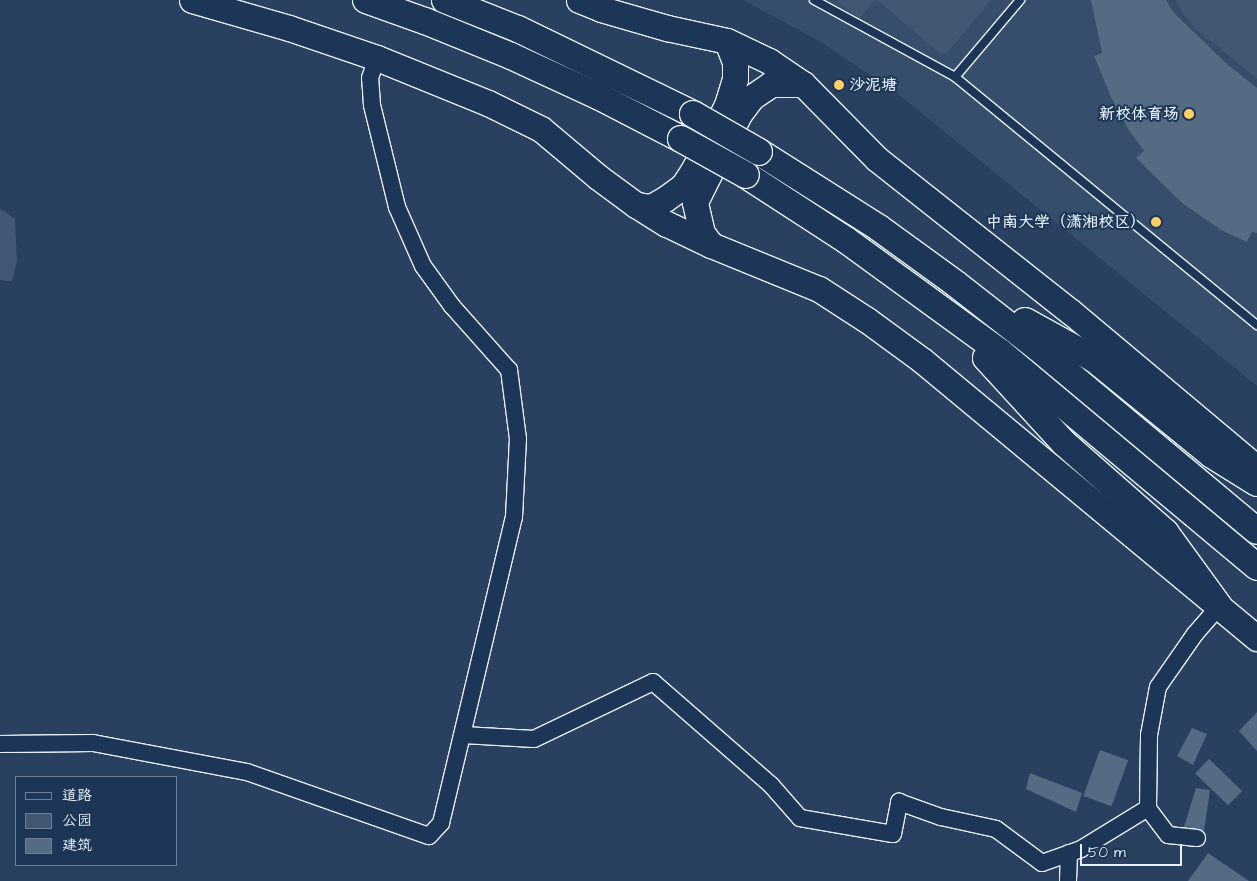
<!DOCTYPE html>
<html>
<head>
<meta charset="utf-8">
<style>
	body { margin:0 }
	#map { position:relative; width:1257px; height:881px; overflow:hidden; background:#294061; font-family:"Architects Daughter","LXGW WenKai TC",sans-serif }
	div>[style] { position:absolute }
	.built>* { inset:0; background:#364d6b }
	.green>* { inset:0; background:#415774 }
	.building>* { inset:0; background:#556a83; transform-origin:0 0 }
	.roads { filter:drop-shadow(1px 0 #e8f1f8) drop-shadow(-1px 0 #e8f1f8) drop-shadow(0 1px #e8f1f8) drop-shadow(0 -1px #e8f1f8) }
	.service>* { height:8px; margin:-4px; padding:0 4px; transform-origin:4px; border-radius:4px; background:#1d3557 }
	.minor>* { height:16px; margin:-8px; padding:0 8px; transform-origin:8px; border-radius:8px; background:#1d3557 }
	.primary>* { height:25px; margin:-12.5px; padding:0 12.5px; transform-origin:12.5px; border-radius:12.5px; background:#1d3557 }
	.trunk>* { height:26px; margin:-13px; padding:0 13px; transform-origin:13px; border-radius:13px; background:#1d3557 }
	.bridges { filter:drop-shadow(1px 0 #e8f1f8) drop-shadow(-1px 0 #e8f1f8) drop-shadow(0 1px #e8f1f8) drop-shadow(0 -1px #e8f1f8) }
	.trunk-bridge>* { height:26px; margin:-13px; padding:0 13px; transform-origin:13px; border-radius:13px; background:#1d3557 }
	.dots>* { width:14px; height:14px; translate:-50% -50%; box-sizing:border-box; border:2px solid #1d3557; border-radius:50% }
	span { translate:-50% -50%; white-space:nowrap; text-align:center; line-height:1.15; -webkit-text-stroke:4px #1d3557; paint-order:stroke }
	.poi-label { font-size:16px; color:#e8f1f8; font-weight:700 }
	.left { translate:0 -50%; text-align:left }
	.right { translate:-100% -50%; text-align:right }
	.legend { position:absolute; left:15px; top:776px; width:162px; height:90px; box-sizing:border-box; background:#1d3557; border:1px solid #6e8097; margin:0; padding:6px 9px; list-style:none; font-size:15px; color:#e8f1f8 }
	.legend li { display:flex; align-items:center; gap:10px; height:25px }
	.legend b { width:25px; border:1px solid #6e8097 }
	.scale { position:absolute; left:1080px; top:844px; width:102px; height:22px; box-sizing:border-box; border:2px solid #e8f1f8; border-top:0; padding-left:6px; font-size:15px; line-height:18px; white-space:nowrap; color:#e8f1f8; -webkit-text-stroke:4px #1d3557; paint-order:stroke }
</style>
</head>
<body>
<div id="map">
	<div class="built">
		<div style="clip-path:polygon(743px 0,1257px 0,1257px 386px,898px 94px,819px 41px)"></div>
	</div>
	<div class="green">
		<div style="clip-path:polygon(836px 0,875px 0,859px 19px)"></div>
		<div style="clip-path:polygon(877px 0,991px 0,948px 52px,942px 55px)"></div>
		<div style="clip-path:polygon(1176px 0,1257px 0,1257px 79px,1195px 28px,1184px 16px)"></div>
		<div style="clip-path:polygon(0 209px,15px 219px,17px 261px,12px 281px,0 280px)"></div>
	</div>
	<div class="building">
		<div style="clip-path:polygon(1091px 0,1166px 0,1173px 12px,1227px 64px,1257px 88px,1257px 233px,1252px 232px,1247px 242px,1221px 230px,1182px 203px,1136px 158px,1144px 151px,1128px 129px,1112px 99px,1094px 56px,1102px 53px)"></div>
		<div style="clip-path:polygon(1257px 712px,1257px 751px,1239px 731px)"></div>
		<div style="clip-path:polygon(1192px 728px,1207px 734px,1193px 765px,1177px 756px)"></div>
		<div style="left:1100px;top:750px;width:30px;height:49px;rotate:20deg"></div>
		<div style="left:1209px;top:759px;width:46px;height:20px;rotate:44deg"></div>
		<div style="clip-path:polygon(1030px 773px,1082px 793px,1076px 812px,1026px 789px)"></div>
		<div style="clip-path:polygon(1196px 788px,1210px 790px,1204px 831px,1184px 827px)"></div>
		<div style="clip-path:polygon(1208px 853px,1249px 881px,1188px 881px)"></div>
	</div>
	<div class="roads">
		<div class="service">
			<div style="left:814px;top:0;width:161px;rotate:28.6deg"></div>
			<div style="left:955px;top:77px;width:391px;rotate:39.4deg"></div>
			<div style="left:955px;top:77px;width:101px;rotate:-49.8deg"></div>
		</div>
		<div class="minor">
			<div style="left:463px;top:735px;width:71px;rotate:3.2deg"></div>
			<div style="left:534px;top:739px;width:132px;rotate:-25.6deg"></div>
			<div style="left:653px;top:682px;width:157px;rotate:41.1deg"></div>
			<div style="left:771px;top:785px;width:44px;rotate:48.7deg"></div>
			<div style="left:800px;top:818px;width:94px;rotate:9.8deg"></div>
			<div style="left:893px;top:834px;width:33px;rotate:-79deg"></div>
			<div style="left:899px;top:802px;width:45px;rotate:19.7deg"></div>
			<div style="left:941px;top:817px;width:56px;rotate:12.3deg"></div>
			<div style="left:996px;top:829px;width:57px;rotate:36.5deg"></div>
			<div style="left:1042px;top:863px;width:41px;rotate:-19.7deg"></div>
			<div style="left:1081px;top:849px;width:79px;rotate:-31.5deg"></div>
			<div style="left:0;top:744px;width:93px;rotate:-0.6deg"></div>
			<div style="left:93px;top:743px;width:157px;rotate:10.7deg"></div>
			<div style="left:247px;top:772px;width:193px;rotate:19.4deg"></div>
			<div style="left:429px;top:836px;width:18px;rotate:-47deg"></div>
			<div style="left:441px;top:823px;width:315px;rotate:-76.6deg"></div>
			<div style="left:514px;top:517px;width:78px;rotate:-87.1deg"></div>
			<div style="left:518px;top:439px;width:70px;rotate:-97.4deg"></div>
			<div style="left:509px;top:370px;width:86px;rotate:-131.7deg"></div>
			<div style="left:452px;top:306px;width:49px;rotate:-125.9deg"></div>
			<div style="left:423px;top:266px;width:64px;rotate:-113.8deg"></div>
			<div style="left:397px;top:207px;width:105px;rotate:-103.8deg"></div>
			<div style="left:372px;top:105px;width:27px;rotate:-94deg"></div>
			<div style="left:370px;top:78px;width:21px;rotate:-71deg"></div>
			<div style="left:1197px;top:838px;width:29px;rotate:-174deg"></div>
			<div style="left:1168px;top:835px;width:34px;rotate:-127deg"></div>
			<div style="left:1148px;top:808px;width:73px;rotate:-89.2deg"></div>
			<div style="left:1149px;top:735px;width:49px;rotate:-79.4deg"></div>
			<div style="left:1158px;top:687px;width:65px;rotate:-55.1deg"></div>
			<div style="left:1195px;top:634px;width:37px;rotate:-49deg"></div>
			<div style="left:1068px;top:881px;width:28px;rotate:-88deg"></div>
		</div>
		<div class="primary">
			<div style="left:192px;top:0;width:101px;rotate:16.1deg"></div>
			<div style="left:289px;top:28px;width:93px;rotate:18.8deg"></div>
			<div style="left:377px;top:58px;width:120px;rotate:22.1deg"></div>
			<div style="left:488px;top:103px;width:59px;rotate:26.1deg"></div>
			<div style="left:541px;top:129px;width:75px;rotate:40.1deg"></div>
			<div style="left:598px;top:177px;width:47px;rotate:36.4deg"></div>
			<div style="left:636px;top:205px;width:36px;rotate:32deg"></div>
			<div style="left:667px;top:224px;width:49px;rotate:25.5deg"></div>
			<div style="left:711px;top:245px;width:117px;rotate:22.2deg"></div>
			<div style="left:819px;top:289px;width:57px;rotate:32.9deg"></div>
			<div style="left:867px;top:320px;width:69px;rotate:36.2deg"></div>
			<div style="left:923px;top:361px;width:434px;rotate:39.7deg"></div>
			<div style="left:579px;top:0;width:24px;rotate:22deg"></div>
			<div style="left:601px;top:9px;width:69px;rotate:16.1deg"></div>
			<div style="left:667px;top:28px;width:61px;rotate:12.2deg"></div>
			<div style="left:727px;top:41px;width:47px;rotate:25.5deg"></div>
			<div style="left:769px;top:61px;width:41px;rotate:34.1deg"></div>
			<div style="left:803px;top:84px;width:105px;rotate:45.4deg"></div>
			<div style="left:877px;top:159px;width:247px;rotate:38.3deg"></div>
			<div style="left:1071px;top:312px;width:243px;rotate:40deg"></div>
			<div style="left:636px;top:205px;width:15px;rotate:8deg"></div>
			<div style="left:651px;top:207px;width:16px;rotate:-30deg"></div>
			<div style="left:665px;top:199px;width:22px;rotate:-36deg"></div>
			<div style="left:683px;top:186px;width:20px;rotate:-57deg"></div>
			<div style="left:694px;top:169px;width:72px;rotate:-62.7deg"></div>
			<div style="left:727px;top:105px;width:27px;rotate:-73deg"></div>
			<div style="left:735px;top:79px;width:17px;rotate:-90deg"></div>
			<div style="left:735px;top:62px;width:22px;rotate:-111deg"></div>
			<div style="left:711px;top:245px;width:15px;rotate:-127deg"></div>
			<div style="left:702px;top:233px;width:32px;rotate:-103deg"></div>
			<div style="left:695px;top:202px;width:98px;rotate:-63.4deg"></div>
			<div style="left:739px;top:114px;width:21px;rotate:-53deg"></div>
			<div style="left:752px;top:97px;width:23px;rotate:-34deg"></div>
			<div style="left:771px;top:84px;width:32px"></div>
		</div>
		<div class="trunk">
			<div style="left:366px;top:0;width:63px;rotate:19.6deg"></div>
			<div style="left:425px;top:21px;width:93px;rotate:22.1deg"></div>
			<div style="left:511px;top:56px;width:96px;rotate:24.7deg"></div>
			<div style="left:598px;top:96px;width:93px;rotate:27.4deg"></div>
			<div style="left:445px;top:0;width:79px;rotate:21.7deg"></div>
			<div style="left:518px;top:29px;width:195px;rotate:25.9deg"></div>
			<div style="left:759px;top:152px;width:142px;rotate:32.3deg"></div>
			<div style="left:879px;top:228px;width:95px;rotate:36deg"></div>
			<div style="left:956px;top:284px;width:104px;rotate:38deg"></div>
			<div style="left:1038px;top:348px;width:285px;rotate:39.9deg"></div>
			<div style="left:746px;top:175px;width:119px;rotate:33deg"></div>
			<div style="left:846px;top:240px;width:190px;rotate:36deg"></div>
			<div style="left:1000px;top:352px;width:335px;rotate:39.9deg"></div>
			<div style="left:1025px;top:321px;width:79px;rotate:28.8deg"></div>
			<div style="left:1094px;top:359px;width:152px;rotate:39.1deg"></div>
			<div style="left:1212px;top:455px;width:53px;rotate:31.9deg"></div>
			<div style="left:986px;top:358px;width:115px;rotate:47.5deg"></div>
			<div style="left:1064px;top:443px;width:135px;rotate:41.4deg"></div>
			<div style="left:1165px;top:532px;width:92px;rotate:53.9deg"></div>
		</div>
	</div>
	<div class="bridges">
		<div class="trunk-bridge">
			<div style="left:693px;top:114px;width:76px;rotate:29.9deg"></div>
			<div style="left:681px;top:139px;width:74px;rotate:29deg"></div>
		</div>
	</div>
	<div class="dots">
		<div style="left:839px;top:85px;background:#ffd166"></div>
		<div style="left:1189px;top:114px;background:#ffd166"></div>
		<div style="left:1156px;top:222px;background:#ffd166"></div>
	</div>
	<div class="poi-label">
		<span class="left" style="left:849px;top:85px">沙泥塘</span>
		<span class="right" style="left:1179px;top:114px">新校体育场</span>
		<span class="right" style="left:1146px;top:222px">中南大学（潇湘校区）</span>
	</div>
	<ul class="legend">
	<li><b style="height:6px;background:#1d3557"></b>道路</li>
	<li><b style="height:14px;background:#415774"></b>公园</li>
	<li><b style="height:14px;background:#556a83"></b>建筑</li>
	</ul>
	<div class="scale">50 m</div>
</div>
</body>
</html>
